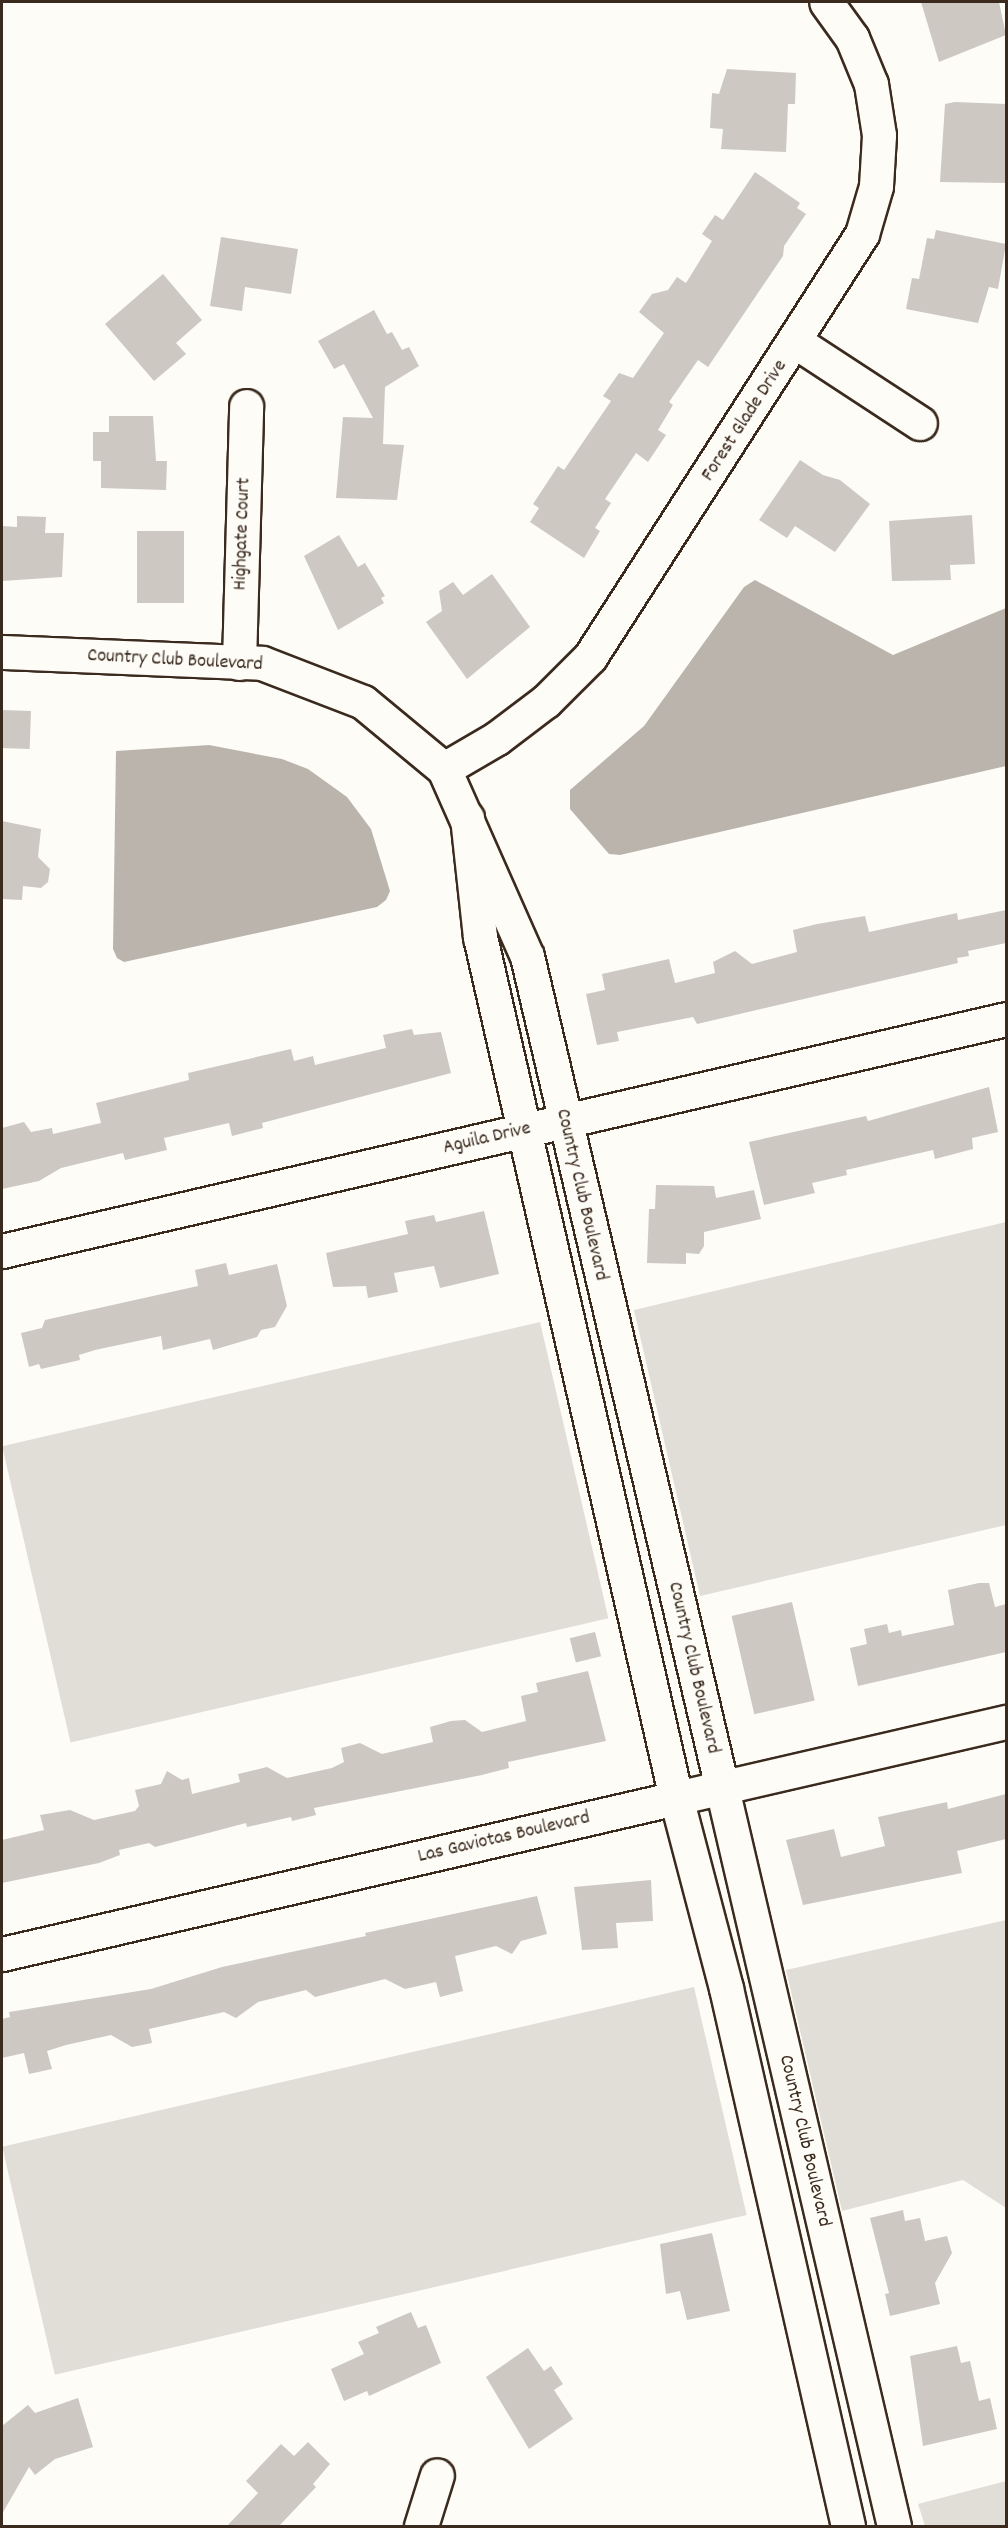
<!DOCTYPE html>
<html>
<head>
<meta charset="utf-8">
<style>
	body { margin:0 }
	#map { position:relative; width:1008px; height:2528px; overflow:hidden; background:#fdfcf7; font-family:Dekko,sans-serif }
	div>[style] { position:absolute }
	.green>* { inset:0; background:#e1ded7; transform-origin:0 0 }
	.water>* { inset:0; background:#bbb4ad }
	.building>* { inset:0; background:#cdc8c2; transform-origin:0 0 }
	.roads { filter:drop-shadow(2px 0 #3b2a1e) drop-shadow(-2px 0 #3b2a1e) drop-shadow(0 2px #3b2a1e) drop-shadow(0 -2px #3b2a1e) }
	.minor>* { height:33px; margin:-16.5px; padding:0 16.5px; transform-origin:16.5px; border-radius:16.5px; background:#fdfcf7 }
	.tertiary>* { height:33px; margin:-16.5px; padding:0 16.5px; transform-origin:16.5px; border-radius:16.5px; background:#fdfcf7 }
	span { translate:-50% -50%; white-space:nowrap; text-align:center; line-height:1.15; -webkit-text-stroke:4.5px #fdfcf7; paint-order:stroke }
	.street-label { font-size:20px; color:#3b2a1e }
	.frame { position:absolute; inset:0; border:3px solid #3b2a1e; pointer-events:none }
</style>
</head>
<body>
<div id="map">
	<div class="green">
		<div style="clip-path:polygon(1006px 1222px,1006px 1525px,700px 1596px,634px 1310px)"></div>
		<div style="left:540px;top:1322px;width:304px;height:552px;rotate:77deg"></div>
		<div style="clip-path:polygon(1006px 1920px,1006px 2208px,963px 2180px,842px 2211px,786px 1970px)"></div>
		<div style="left:694px;top:1987px;width:234px;height:710px;rotate:77deg"></div>
		<div style="clip-path:polygon(1006px 2481px,1006px 2526px,925px 2526px,918px 2504px)"></div>
	</div>
	<div class="water">
		<div style="clip-path:polygon(755px 580px,893px 655px,1006px 608px,1006px 766px,620px 855px,609px 854px,570px 809px,570px 790px,644px 726px,744px 587px)"></div>
		<div style="clip-path:polygon(209px 745px,282px 759px,308px 769px,347px 797px,371px 829px,390px 891px,386px 900px,377px 907px,124px 962px,117px 958px,113px 949px,116px 751px)"></div>
	</div>
	<div class="building">
		<div style="clip-path:polygon(921px 2px,999px 2px,1006px 35px,939px 62px)"></div>
		<div style="clip-path:polygon(727px 69px,796px 73px,795px 104px,788px 104px,786px 152px,721px 149px,723px 129px,710px 128px,712px 93px,719px 94px)"></div>
		<div style="clip-path:polygon(955px 102px,1006px 104px,1005px 183px,940px 182px,945px 104px)"></div>
		<div style="clip-path:polygon(755px 172px,800px 203px,797px 208px,806px 214px,784px 246px,783px 256px,708px 367px,698px 360px,669px 402px,673px 405px,658px 430px,666px 435px,648px 462px,636px 453px,605px 499px,611px 503px,595px 528px,600px 531px,584px 558px,530px 522px,539px 508px,533px 504px,558px 466px,564px 470px,611px 401px,603px 396px,619px 373px,633px 378px,664px 333px,639px 312px,652px 294px,668px 290px,677px 277px,686px 283px,712px 241px,702px 234px,715px 215px,723px 220px)"></div>
		<div style="clip-path:polygon(936px 230px,1006px 244px,998px 289px,989px 287px,978px 323px,906px 309px,912px 278px,919px 279px,927px 238px,934px 239px)"></div>
		<div style="clip-path:polygon(221px 237px,298px 249px,291px 294px,245px 287px,242px 311px,210px 306px)"></div>
		<div style="clip-path:polygon(163px 274px,202px 320px,176px 343px,186px 354px,154px 381px,105px 324px)"></div>
		<div style="clip-path:polygon(374px 310px,387px 334px,392px 332px,402px 350px,409px 347px,419px 366px,385px 387px,383px 444px,404px 445px,397px 500px,336px 498px,343px 417px,373px 418px,344px 364px,334px 369px,318px 341px)"></div>
		<div style="clip-path:polygon(109px 416px,153px 416px,156px 461px,167px 461px,166px 490px,101px 488px,101px 461px,93px 461px,93px 432px,109px 432px)"></div>
		<div style="clip-path:polygon(800px 460px,823px 475px,840px 480px,870px 504px,835px 552px,795px 526px,787px 538px,759px 520px)"></div>
		<div style="clip-path:polygon(972px 515px,975px 564px,950px 565px,951px 580px,892px 581px,889px 521px)"></div>
		<div style="clip-path:polygon(17px 516px,46px 517px,45px 533px,64px 533px,62px 577px,2px 581px,2px 526px,17px 527px)"></div>
		<div style="left:137px;top:531px;width:47px;height:72px"></div>
		<div style="clip-path:polygon(339px 535px,358px 567px,365px 563px,385px 596px,381px 598px,384px 603px,338px 630px,304px 556px)"></div>
		<div style="clip-path:polygon(492px 574px,530px 627px,467px 679px,426px 622px,442px 611px,439px 591px,453px 582px,463px 595px)"></div>
		<div style="left:2px;top:710px;width:29px;height:38px;rotate:2deg"></div>
		<div style="clip-path:polygon(2px 821px,41px 829px,38px 857px,50px 869px,48px 882px,41px 888px,23px 886px,22px 900px,2px 899px)"></div>
		<div style="clip-path:polygon(1006px 910px,1006px 943px,968px 951px,969px 956px,957px 958px,958px 963px,697px 1024px,693px 1017px,617px 1032px,619px 1041px,597px 1045px,586px 994px,605px 990px,602px 974px,669px 959px,675px 983px,715px 973px,713px 962px,735px 951px,752px 964px,797px 952px,793px 930px,817px 924px,865px 916px,869px 932px,957px 913px,958px 920px)"></div>
		<div style="clip-path:polygon(412px 1029px,414px 1035px,441px 1032px,451px 1073px,262px 1123px,263px 1128px,232px 1136px,229px 1123px,164px 1138px,167px 1150px,125px 1160px,123px 1153px,61px 1168px,39px 1181px,2px 1189px,2px 1128px,24px 1122px,31px 1132px,52px 1128px,53px 1134px,101px 1123px,96px 1103px,189px 1080px,188px 1073px,291px 1049px,294px 1061px,313px 1056px,315px 1065px,386px 1048px,383px 1035px)"></div>
		<div style="clip-path:polygon(989px 1087px,998px 1132px,972px 1138px,973px 1149px,935px 1159px,933px 1150px,846px 1170px,847px 1175px,812px 1183px,815px 1193px,764px 1205px,749px 1142px,866px 1116px,868px 1121px)"></div>
		<div style="clip-path:polygon(656px 1185px,714px 1186px,716px 1198px,754px 1190px,761px 1219px,704px 1232px,704px 1246px,699px 1254px,686px 1253px,686px 1264px,647px 1263px,649px 1209px,655px 1209px)"></div>
		<div style="clip-path:polygon(484px 1211px,499px 1274px,440px 1288px,434px 1266px,394px 1273px,398px 1292px,368px 1298px,366px 1286px,333px 1287px,326px 1253px,408px 1234px,405px 1221px,434px 1215px,436px 1222px)"></div>
		<div style="clip-path:polygon(226px 1263px,229px 1275px,277px 1264px,287px 1306px,275px 1327px,261px 1330px,257px 1337px,213px 1350px,210px 1339px,163px 1350px,161px 1336px,95px 1350px,79px 1355px,80px 1360px,41px 1369px,39px 1364px,29px 1367px,21px 1333px,42px 1328px,45px 1320px,198px 1286px,195px 1270px)"></div>
		<div style="clip-path:polygon(979px 1583px,989px 1583px,995px 1607px,1006px 1604px,1006px 1652px,858px 1686px,850px 1648px,867px 1644px,864px 1629px,887px 1624px,889px 1633px,901px 1630px,902px 1636px,954px 1625px,948px 1590px)"></div>
		<div style="left:792px;top:1602px;width:101px;height:62px;rotate:77deg"></div>
		<div style="left:595px;top:1632px;width:25px;height:26px;rotate:76deg"></div>
		<div style="clip-path:polygon(588px 1671px,606px 1741px,508px 1762px,509px 1768px,482px 1775px,314px 1808px,316px 1815px,292px 1821px,291px 1817px,247px 1827px,246px 1823px,155px 1847px,149px 1843px,119px 1850px,120px 1855px,99px 1863px,2px 1883px,2px 1840px,44px 1830px,40px 1815px,70px 1810px,94px 1820px,135px 1811px,139px 1806px,135px 1790px,161px 1784px,167px 1771px,182px 1780px,189px 1778px,192px 1794px,240px 1782px,238px 1774px,267px 1767px,287px 1778px,332px 1768px,344px 1762px,341px 1748px,360px 1743px,382px 1754px,433px 1742px,430px 1727px,451px 1721px,465px 1720px,482px 1732px,526px 1721px,521px 1696px,538px 1692px,536px 1683px)"></div>
		<div style="clip-path:polygon(1006px 1794px,1006px 1839px,957px 1851px,962px 1873px,803px 1905px,786px 1840px,834px 1829px,841px 1857px,885px 1846px,878px 1817px,947px 1802px,948px 1809px)"></div>
		<div style="clip-path:polygon(651px 1880px,653px 1921px,616px 1923px,618px 1948px,582px 1950px,574px 1887px)"></div>
		<div style="clip-path:polygon(537px 1896px,547px 1934px,521px 1941px,512px 1954px,496px 1946px,455px 1956px,463px 1991px,440px 1997px,436px 1982px,405px 1989px,385px 1979px,315px 1997px,306px 1990px,258px 2002px,236px 2018px,224px 2012px,149px 2029px,152px 2043px,132px 2047px,111px 2035px,66px 2045px,47px 2051px,52px 2069px,29px 2074px,24px 2053px,2px 2058px,2px 2019px,10px 2017px,9px 2012px,151px 1989px,222px 1967px,366px 1936px,365px 1933px)"></div>
		<div style="clip-path:polygon(903px 2210px,905px 2221px,920px 2218px,925px 2241px,947px 2236px,952px 2253px,935px 2283px,940px 2304px,890px 2316px,885px 2294px,889px 2293px,870px 2218px)"></div>
		<div style="clip-path:polygon(712px 2233px,730px 2311px,687px 2320px,680px 2291px,666px 2294px,660px 2244px)"></div>
		<div style="clip-path:polygon(411px 2312px,418px 2328px,426px 2325px,441px 2363px,369px 2396px,367px 2391px,344px 2401px,331px 2369px,364px 2354px,358px 2342px,379px 2333px,376px 2327px)"></div>
		<div style="clip-path:polygon(957px 2346px,961px 2363px,970px 2361px,979px 2401px,990px 2398px,997px 2429px,923px 2446px,910px 2356px)"></div>
		<div style="clip-path:polygon(528px 2348px,544px 2371px,551px 2366px,563px 2384px,554px 2390px,573px 2419px,529px 2449px,486px 2377px)"></div>
		<div style="clip-path:polygon(78px 2398px,93px 2447px,55px 2459px,35px 2475px,29px 2467px,2px 2514px,2px 2426px,28px 2405px,35px 2413px)"></div>
		<div style="clip-path:polygon(308px 2442px,330px 2464px,313px 2484px,316px 2487px,279px 2526px,227px 2526px,258px 2493px,246px 2481px,281px 2444px,294px 2456px)"></div>
	</div>
	<div class="roads">
		<div class="minor">
			<div style="left:796px;top:342px;width:148px;rotate:33.2deg"></div>
			<div style="left:2px;top:652px;width:260px;rotate:2.4deg"></div>
			<div style="left:262px;top:663px;width:108px;rotate:21.1deg"></div>
			<div style="left:363px;top:702px;width:105px;rotate:39.6deg"></div>
			<div style="left:444px;top:769px;width:205px;rotate:66.1deg"></div>
			<div style="left:527px;top:956px;width:855px;rotate:76.81deg"></div>
			<div style="left:239px;top:663px;width:257px;rotate:-88.4deg"></div>
			<div style="left:444px;top:769px;width:61px;rotate:-30.3deg"></div>
			<div style="left:497px;top:738px;width:61px;rotate:-37.1deg"></div>
			<div style="left:546px;top:701px;width:62px;rotate:-45deg"></div>
			<div style="left:590px;top:657px;width:503px;rotate:-57.26deg"></div>
			<div style="left:862px;top:234px;width:50px;rotate:-73.7deg"></div>
			<div style="left:876px;top:186px;width:51px;rotate:-86.6deg"></div>
			<div style="left:879px;top:135px;width:52px;rotate:-98.9deg"></div>
			<div style="left:871px;top:84px;width:50px;rotate:-112.4deg"></div>
			<div style="left:852px;top:38px;width:44px;rotate:-125.8deg"></div>
			<div style="left:2px;top:1251px;width:1030px;rotate:-13.01deg"></div>
			<div style="left:2px;top:1954px;width:692px;rotate:-13.03deg"></div>
			<div style="left:676px;top:1798px;width:883px;rotate:-102.82deg"></div>
			<div style="left:480px;top:937px;width:120px;rotate:-96.2deg"></div>
			<div style="left:421px;top:2526px;width:53px;rotate:-72.6deg"></div>
		</div>
		<div class="tertiary">
			<div style="left:722px;top:1788px;width:758px;rotate:76.88deg"></div>
			<div style="left:848px;top:2526px;width:552px;rotate:-102.78deg"></div>
			<div style="left:726px;top:1988px;width:196px;rotate:-104.7deg"></div>
			<div style="left:676px;top:1798px;width:339px;rotate:-13deg"></div>
		</div>
	</div>
	<div class="street-label">
		<span style="left:745px;top:421px;rotate:-57deg">Forest Glade Drive</span>
		<span style="left:243px;top:534px;rotate:-88deg">Highgate Court</span>
		<span style="left:175px;top:661px;rotate:3deg">Country Club Boulevard</span>
		<span style="left:487px;top:1139px;rotate:-13deg">Aguila Drive</span>
		<span style="left:581px;top:1195px;rotate:77deg">Country Club Boulevard</span>
		<span style="left:693px;top:1668px;rotate:77deg">Country Club Boulevard</span>
		<span style="left:504px;top:1838px;rotate:-13deg">Las Gaviotas Boulevard</span>
		<span style="left:804px;top:2141px;rotate:77deg">Country Club Boulevard</span>
	</div>
	<div class="frame"></div>
</div>
</body>
</html>
